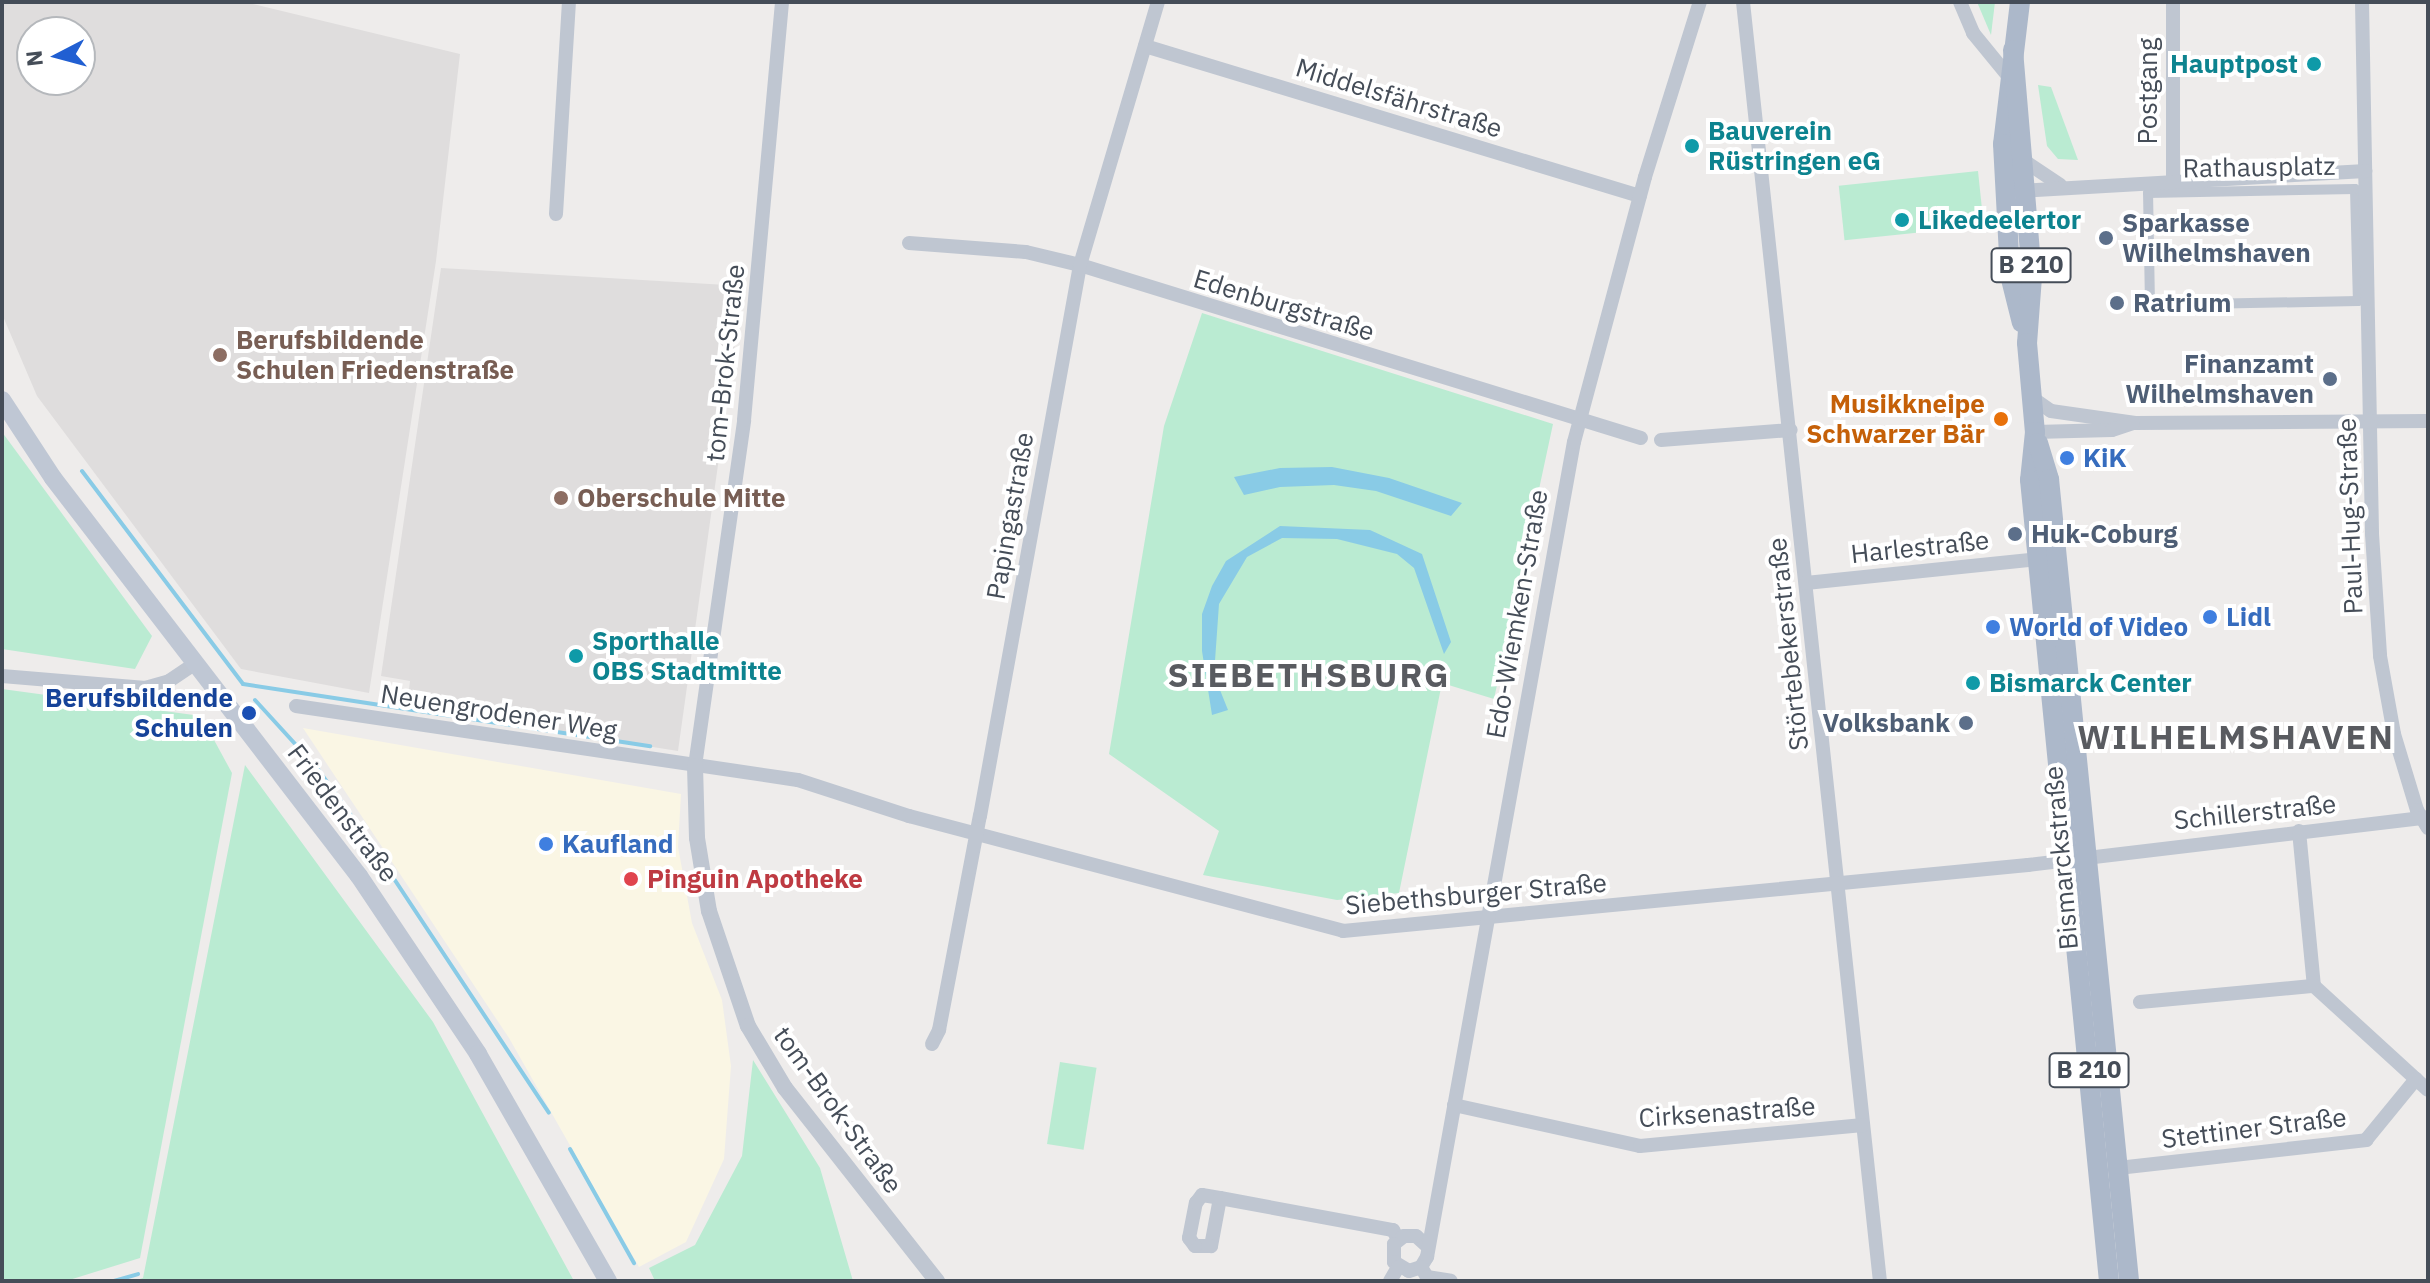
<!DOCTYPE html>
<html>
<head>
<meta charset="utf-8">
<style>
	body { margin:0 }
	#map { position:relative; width:2430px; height:1283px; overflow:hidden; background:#eeeceb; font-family:"IBM Plex Sans",sans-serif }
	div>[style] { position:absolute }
	.commercial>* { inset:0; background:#faf6e4 }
	.education>* { inset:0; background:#dfdddd }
	.green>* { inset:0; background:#baebd2; transform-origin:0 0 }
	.water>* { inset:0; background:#89cbe6 }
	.stream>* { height:4px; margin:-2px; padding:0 2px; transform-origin:2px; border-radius:2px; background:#89cbe6 }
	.pedestrian>* { height:10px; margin:-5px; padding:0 5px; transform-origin:5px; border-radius:5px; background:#bfc6d1 }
	.minor>* { height:14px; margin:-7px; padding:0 7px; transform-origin:7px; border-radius:7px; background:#bfc6d1 }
	.tertiary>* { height:16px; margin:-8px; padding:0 8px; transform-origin:8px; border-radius:8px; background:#bfc6d1 }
	.secondary>* { height:18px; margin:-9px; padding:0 9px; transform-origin:9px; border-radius:9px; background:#bfc7d4 }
	.primary>* { height:20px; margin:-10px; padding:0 10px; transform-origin:10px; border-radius:10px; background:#acb8ca }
	.dots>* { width:22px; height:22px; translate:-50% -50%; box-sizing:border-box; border:4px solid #fff; border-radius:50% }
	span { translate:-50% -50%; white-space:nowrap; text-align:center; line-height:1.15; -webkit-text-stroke:8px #fff; paint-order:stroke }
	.shield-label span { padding:2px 6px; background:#fff; border:2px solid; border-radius:6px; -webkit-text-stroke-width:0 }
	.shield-label { font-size:24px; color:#454d58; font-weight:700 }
	.culture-label { font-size:26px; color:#0d838f; font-weight:700 }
	.right { translate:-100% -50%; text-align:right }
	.left { translate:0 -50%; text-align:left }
	.street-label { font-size:26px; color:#454d58 }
	.service-label { font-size:26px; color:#4e5e75; font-weight:700 }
	.education-label { font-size:26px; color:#785e54; font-weight:700 }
	.food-label { font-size:26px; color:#c56008; font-weight:700 }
	.shop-label { font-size:26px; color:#366cbe; font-weight:700 }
	.transit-label { font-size:26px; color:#164399; font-weight:700 }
	.health-label { font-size:26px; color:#be3a42; font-weight:700 }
	.district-label { font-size:34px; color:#595b60; font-weight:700; letter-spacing:2px }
	.frame { position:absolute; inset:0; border:4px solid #454d58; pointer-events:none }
	.north { position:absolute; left:16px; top:16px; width:80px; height:80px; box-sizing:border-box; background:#fff; border:2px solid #b5b8bc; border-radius:50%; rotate:264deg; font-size:22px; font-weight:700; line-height:32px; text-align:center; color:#454d58 }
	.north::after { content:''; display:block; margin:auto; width:28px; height:36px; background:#215fd2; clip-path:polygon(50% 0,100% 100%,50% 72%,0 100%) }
</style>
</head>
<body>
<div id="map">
	<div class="commercial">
		<div style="clip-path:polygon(303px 728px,681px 794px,678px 847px,692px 923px,722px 1000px,731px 1066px,724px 1159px,686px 1242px,639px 1267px,509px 1038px)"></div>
	</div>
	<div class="education">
		<div style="clip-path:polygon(evenodd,2px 2px,245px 2px,460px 54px,436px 261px,369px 693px,241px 669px,37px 396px,2px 314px,2px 2px,32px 32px,80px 32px,80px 80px,32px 80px,32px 32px)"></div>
		<div style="clip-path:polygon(441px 268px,743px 286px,678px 751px,407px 708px,410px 681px,381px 676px)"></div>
	</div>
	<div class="green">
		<div style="clip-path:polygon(1977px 2px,1995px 2px,1991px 35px)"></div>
		<div style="clip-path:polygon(2038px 85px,2051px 87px,2078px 160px,2058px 159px,2047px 146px)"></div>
		<div style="left:1978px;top:171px;width:55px;height:140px;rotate:84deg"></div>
		<div style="clip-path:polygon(1202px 313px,1553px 424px,1494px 699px,1442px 683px,1399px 893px,1337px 900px,1203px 875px,1219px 831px,1109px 754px,1164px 426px)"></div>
		<div style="clip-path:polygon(2px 432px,152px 636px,135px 669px,2px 649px)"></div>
		<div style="clip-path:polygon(2px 689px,201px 716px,232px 773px,140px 1258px,66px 1281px,2px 1281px)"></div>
		<div style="clip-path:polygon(245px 765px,433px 1022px,574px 1281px,133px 1281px,143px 1278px)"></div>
		<div style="clip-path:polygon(753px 1060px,820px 1168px,853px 1281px,655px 1281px,649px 1268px,695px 1245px,742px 1156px)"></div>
		<div style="left:1060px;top:1062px;width:37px;height:83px;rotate:9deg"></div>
	</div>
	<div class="water">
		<div style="clip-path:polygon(1332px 467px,1389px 478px,1462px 503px,1451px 516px,1376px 491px,1334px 485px,1280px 487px,1244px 495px,1234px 477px,1280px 468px)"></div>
		<div style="clip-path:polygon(1280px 526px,1370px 530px,1422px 554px,1451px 642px,1444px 654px,1414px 568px,1397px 554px,1337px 539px,1282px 538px,1247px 557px,1219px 604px,1214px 675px,1228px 710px,1212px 715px,1202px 651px,1202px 614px,1212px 586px,1226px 561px)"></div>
	</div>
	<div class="stream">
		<div style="left:82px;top:471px;width:267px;rotate:52.9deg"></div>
		<div style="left:243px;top:684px;width:412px;rotate:8.7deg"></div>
		<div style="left:255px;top:700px;width:92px;rotate:47.6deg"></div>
		<div style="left:317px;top:768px;width:82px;rotate:54.4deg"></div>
		<div style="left:365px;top:835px;width:333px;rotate:56.5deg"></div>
		<div style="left:570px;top:1149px;width:131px;rotate:60.7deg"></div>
		<div style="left:114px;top:1281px;width:25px;rotate:-16deg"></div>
	</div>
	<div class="pedestrian">
		<div style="left:2355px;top:189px;width:112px;rotate:88.5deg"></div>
		<div style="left:2358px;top:301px;width:208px;rotate:178.9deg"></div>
		<div style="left:2150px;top:305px;width:112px;rotate:-91deg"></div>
		<div style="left:2148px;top:193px;width:207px;rotate:-1.1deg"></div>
	</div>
	<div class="minor">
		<div style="left:1743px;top:2px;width:1286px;rotate:83.89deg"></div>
		<div style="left:1960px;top:2px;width:34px;rotate:67deg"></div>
		<div style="left:1973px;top:33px;width:57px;rotate:50.7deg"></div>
		<div style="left:2362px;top:2px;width:532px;rotate:88.92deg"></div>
		<div style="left:2372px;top:534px;width:122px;rotate:86.2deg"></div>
		<div style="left:2380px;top:656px;width:79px;rotate:79.8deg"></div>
		<div style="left:2394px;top:734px;width:79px;rotate:73.2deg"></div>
		<div style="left:2417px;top:810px;width:21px;rotate:59deg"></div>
		<div style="left:1145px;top:46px;width:517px;rotate:16.86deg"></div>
		<div style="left:2023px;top:160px;width:45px;rotate:34deg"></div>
		<div style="left:2173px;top:179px;width:177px;rotate:-90deg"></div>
		<div style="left:2019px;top:191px;width:347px;rotate:-3.3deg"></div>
		<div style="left:556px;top:214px;width:212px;rotate:-86.5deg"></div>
		<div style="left:909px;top:243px;width:117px;rotate:4.4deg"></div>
		<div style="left:1026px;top:252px;width:56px;rotate:13.5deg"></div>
		<div style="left:1080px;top:265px;width:587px;rotate:17.14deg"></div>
		<div style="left:2031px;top:397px;width:24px;rotate:35deg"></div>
		<div style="left:2051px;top:411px;width:85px;rotate:8.1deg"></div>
		<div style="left:2135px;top:423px;width:293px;rotate:-0.4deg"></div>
		<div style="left:2035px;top:432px;width:77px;rotate:-1.5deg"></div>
		<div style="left:2112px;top:430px;width:22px;rotate:-18deg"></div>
		<div style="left:1661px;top:440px;width:130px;rotate:-4.4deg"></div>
		<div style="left:1806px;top:583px;width:234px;rotate:-5.9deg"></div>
		<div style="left:2px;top:676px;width:144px;rotate:4.8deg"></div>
		<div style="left:145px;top:688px;width:25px;rotate:-16deg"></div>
		<div style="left:169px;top:681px;width:30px;rotate:-34deg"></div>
		<div style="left:296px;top:706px;width:507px;rotate:8.39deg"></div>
		<div style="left:798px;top:780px;width:117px;rotate:18deg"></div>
		<div style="left:909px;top:816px;width:449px;rotate:14.8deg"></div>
		<div style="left:1343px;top:931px;width:688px;rotate:-5.5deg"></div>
		<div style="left:2028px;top:865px;width:403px;rotate:-6.8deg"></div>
		<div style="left:695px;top:766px;width:349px;rotate:-81.9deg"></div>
		<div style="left:744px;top:420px;width:420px;rotate:-84.8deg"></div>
		<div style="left:2299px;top:831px;width:156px;rotate:84.5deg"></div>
		<div style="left:2314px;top:986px;width:154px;rotate:42.4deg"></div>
		<div style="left:2140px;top:1002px;width:175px;rotate:-5.3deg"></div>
		<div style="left:932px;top:1044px;width:16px;rotate:-63deg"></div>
		<div style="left:939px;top:1030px;width:218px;rotate:-79.2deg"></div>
		<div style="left:980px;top:816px;width:560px;rotate:-79.71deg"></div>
		<div style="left:1080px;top:265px;width:274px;rotate:-73.5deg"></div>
		<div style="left:1454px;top:1105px;width:190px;rotate:12.4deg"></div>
		<div style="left:1640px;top:1146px;width:224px;rotate:-5.4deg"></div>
		<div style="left:2118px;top:1168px;width:250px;rotate:-6.4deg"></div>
		<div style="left:2366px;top:1140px;width:79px;rotate:-50.7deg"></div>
		<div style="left:1220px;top:1198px;width:49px;rotate:100.6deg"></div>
		<div style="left:1211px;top:1246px;width:16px;rotate:180deg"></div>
		<div style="left:1195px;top:1246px;width:10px;rotate:-127deg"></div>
		<div style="left:1189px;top:1238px;width:36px;rotate:-79deg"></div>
		<div style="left:1196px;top:1203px;width:10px;rotate:-53deg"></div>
		<div style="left:1202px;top:1195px;width:18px;rotate:9deg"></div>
		<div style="left:1220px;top:1198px;width:176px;rotate:10.5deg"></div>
		<div style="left:1393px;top:1230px;width:10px;rotate:61deg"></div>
		<div style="left:1426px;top:1245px;width:13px;rotate:-138deg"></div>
		<div style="left:1416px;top:1236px;width:12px;rotate:180deg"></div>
		<div style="left:1404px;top:1236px;width:13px;rotate:141deg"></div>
		<div style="left:1394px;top:1244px;width:18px;rotate:90deg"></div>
		<div style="left:1394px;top:1262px;width:17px;rotate:31deg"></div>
		<div style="left:1409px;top:1271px;width:13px;rotate:-18deg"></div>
		<div style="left:1421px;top:1267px;width:12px;rotate:-59deg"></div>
		<div style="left:1427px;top:1257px;width:828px;rotate:-79.78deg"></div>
		<div style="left:1574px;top:442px;width:274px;rotate:-75deg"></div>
		<div style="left:1645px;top:177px;width:183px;rotate:-72.6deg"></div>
		<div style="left:1421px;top:1267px;width:12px;rotate:59deg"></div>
		<div style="left:1427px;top:1277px;width:24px;rotate:9deg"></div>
		<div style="left:1390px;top:1281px;width:16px;rotate:-60deg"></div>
	</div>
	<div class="tertiary">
		<div style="left:695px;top:766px;width:72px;rotate:88.4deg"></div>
		<div style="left:697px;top:838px;width:74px;rotate:80.7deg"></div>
		<div style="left:709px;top:911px;width:121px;rotate:71.3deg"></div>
		<div style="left:748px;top:1026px;width:72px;rotate:59.2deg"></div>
		<div style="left:785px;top:1088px;width:246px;rotate:51.8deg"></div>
	</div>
	<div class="secondary">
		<div style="left:2px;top:400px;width:93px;rotate:56.8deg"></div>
		<div style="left:53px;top:478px;width:502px;rotate:52.45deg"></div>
		<div style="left:359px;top:876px;width:214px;rotate:56.2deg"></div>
		<div style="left:478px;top:1054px;width:262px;rotate:60.2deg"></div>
	</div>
	<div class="primary">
		<div style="left:2020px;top:2px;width:143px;rotate:96.8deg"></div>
		<div style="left:2003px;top:144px;width:131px;rotate:86.9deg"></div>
		<div style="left:2010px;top:275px;width:49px;rotate:76deg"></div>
		<div style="left:2013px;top:50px;width:228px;rotate:85.2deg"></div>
		<div style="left:2032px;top:277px;width:66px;rotate:94.3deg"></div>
		<div style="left:2027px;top:343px;width:89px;rotate:84.9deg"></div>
		<div style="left:2035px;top:432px;width:48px;rotate:95.9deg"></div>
		<div style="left:2030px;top:480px;width:805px;rotate:84.37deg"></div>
		<div style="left:2038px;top:443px;width:38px;rotate:73deg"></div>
		<div style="left:2049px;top:479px;width:806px;rotate:84.3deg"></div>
	</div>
	<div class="dots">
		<div style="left:2314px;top:64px;background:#0f9aa8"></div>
		<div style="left:1692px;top:146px;background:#0f9aa8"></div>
		<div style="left:1902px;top:220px;background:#0f9aa8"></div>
		<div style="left:2106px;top:238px;background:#5c6f8a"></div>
		<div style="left:2117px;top:303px;background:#5c6f8a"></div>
		<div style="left:220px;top:355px;background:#8d6e63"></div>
		<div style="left:2330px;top:379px;background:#5c6f8a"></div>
		<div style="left:2001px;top:419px;background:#e8710a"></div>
		<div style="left:2067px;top:458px;background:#3f7fe0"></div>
		<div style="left:561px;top:498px;background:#8d6e63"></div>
		<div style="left:2015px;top:534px;background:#5c6f8a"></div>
		<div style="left:2210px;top:617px;background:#3f7fe0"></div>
		<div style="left:1993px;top:627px;background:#3f7fe0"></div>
		<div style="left:576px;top:656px;background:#0f9aa8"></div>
		<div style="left:1973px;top:683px;background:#0f9aa8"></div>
		<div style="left:249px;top:713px;background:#1a4fb4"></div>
		<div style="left:1966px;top:723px;background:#5c6f8a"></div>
		<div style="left:546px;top:844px;background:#3f7fe0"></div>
		<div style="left:631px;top:879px;background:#e0444e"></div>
	</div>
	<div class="shield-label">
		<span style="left:2031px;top:265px">B 210</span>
		<span style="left:2089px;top:1070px">B 210</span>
	</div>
	<div class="culture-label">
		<span class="right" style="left:2298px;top:64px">Hauptpost</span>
		<span class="left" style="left:1708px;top:146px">Bauverein<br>Rüstringen eG</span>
		<span class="left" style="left:1918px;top:220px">Likedeelertor</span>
		<span class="left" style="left:592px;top:656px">Sporthalle<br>OBS Stadtmitte</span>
		<span class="left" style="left:1989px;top:683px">Bismarck Center</span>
	</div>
	<div class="street-label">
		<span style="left:2148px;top:91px;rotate:-90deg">Postgang</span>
		<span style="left:1399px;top:98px;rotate:17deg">Middelsfährstraße</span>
		<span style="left:2259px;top:167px;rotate:-1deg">Rathausplatz</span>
		<span style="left:1284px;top:305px;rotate:17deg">Edenburgstraße</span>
		<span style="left:725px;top:363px;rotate:-84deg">tom-Brok-Straße</span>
		<span style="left:1010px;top:516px;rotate:-80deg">Papingastraße</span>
		<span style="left:2350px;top:516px;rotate:-92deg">Paul-Hug-Straße</span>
		<span style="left:1920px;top:547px;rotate:-6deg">Harlestraße</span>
		<span style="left:1517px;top:614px;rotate:-80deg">Edo-Wiemken-Straße</span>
		<span style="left:1788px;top:644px;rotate:-96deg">Störtebekerstraße</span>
		<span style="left:499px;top:712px;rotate:9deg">Neuengrodener Weg</span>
		<span style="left:2255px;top:812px;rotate:-6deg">Schillerstraße</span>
		<span style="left:343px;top:813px;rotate:53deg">Friedenstraße</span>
		<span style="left:2061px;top:858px;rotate:-95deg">Bismarckstraße</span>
		<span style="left:1476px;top:894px;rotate:-5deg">Siebethsburger Straße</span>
		<span style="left:838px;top:1110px;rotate:54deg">tom-Brok-Straße</span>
		<span style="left:1727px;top:1112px;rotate:-4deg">Cirksenastraße</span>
		<span style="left:2254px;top:1128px;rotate:-7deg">Stettiner Straße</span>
	</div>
	<div class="service-label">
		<span class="left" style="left:2122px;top:238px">Sparkasse<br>Wilhelmshaven</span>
		<span class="left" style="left:2133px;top:303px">Ratrium</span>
		<span class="right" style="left:2314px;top:379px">Finanzamt<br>Wilhelmshaven</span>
		<span class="left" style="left:2031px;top:534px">Huk-Coburg</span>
		<span class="right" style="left:1950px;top:723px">Volksbank</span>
	</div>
	<div class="education-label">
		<span class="left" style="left:236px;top:355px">Berufsbildende<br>Schulen Friedenstraße</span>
		<span class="left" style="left:577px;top:498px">Oberschule Mitte</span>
	</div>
	<div class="food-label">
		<span class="right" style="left:1985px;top:419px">Musikkneipe<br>Schwarzer Bär</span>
	</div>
	<div class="shop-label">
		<span class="left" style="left:2083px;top:458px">KiK</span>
		<span class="left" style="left:2226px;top:617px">Lidl</span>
		<span class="left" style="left:2009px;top:627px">World of Video</span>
		<span class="left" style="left:562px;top:844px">Kaufland</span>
	</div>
	<div class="transit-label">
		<span class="right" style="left:233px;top:713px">Berufsbildende<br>Schulen</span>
	</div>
	<div class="health-label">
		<span class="left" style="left:647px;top:879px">Pinguin Apotheke</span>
	</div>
	<div class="district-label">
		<span style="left:1309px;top:675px">SIEBETHSBURG</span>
		<span style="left:2236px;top:737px">WILHELMSHAVEN</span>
	</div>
	<div class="frame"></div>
	<div class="north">N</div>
</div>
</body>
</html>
